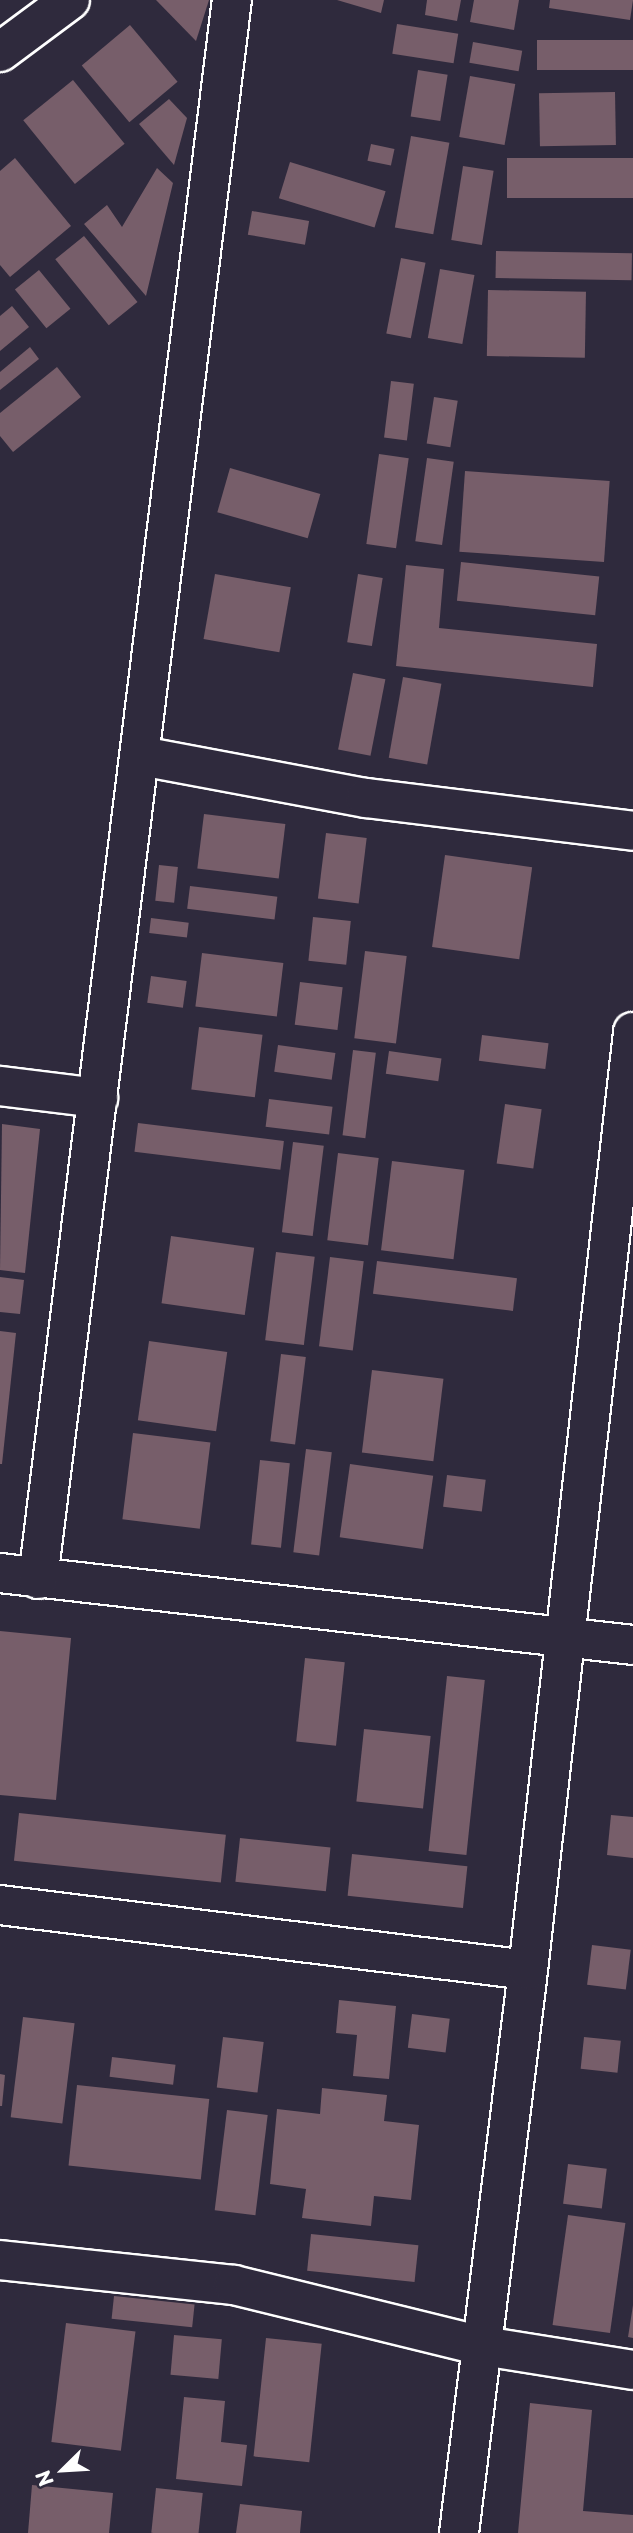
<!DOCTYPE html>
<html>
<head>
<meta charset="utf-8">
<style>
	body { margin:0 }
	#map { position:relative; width:633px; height:2533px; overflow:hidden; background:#2f2a3d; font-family:"Playpen Sans",sans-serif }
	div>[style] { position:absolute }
	.building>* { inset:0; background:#775e6a; transform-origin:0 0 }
	.roads { filter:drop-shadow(2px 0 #fff) drop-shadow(-2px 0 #fff) drop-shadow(0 2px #fff) drop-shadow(0 -2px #fff) }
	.minor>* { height:38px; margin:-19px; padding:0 19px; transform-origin:19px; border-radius:19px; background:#2f2a3d }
	.major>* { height:38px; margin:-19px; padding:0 19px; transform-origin:19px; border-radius:19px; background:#2f2a3d }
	span { translate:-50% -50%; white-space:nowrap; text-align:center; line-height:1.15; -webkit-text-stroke:6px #2f2a3d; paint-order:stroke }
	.north { position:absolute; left:28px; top:2435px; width:70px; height:70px; -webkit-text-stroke:5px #2f2a3d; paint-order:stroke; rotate:246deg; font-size:19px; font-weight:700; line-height:28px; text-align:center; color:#fff }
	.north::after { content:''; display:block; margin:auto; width:24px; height:32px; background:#fff; clip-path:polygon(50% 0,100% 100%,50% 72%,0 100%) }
</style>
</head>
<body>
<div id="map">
	<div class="building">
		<div style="clip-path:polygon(156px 0,209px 0,196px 41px)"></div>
		<div style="clip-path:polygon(337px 0,384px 0,381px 13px)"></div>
		<div style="clip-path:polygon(427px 0,461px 0,457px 21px,425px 15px)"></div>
		<div style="clip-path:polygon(474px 0,519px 0,514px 30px,470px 22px)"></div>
		<div style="clip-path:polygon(550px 0,633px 0,630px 20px,549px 8px)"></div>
		<div style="left:397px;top:24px;width:62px;height:30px;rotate:9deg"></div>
		<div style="left:130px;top:25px;width:74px;height:63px;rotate:50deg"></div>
		<div style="left:537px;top:40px;width:96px;height:30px"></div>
		<div style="left:473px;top:42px;width:50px;height:21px;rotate:10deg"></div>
		<div style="left:418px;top:70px;width:30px;height:47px;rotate:9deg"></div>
		<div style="left:470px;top:76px;width:46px;height:62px;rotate:10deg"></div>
		<div style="left:73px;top:80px;width:82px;height:64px;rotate:51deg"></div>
		<div style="left:615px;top:92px;width:53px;height:76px;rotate:89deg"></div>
		<div style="clip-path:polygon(169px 99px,187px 118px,174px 165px,139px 124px)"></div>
		<div style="left:411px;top:136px;width:39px;height:93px;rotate:10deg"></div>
		<div style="left:371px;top:144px;width:24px;height:17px;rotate:12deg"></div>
		<div style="clip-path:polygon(15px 158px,71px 226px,10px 277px,0 265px,0 171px)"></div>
		<div style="left:633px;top:158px;width:40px;height:126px;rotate:90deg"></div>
		<div style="left:290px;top:162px;width:100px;height:38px;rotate:17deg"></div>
		<div style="left:463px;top:166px;width:31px;height:75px;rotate:9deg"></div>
		<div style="clip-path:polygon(157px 168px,173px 183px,146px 296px,84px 224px,107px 205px,122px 227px)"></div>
		<div style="left:252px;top:211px;width:58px;height:24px;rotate:10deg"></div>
		<div style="left:84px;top:236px;width:85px;height:37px;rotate:51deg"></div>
		<div style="left:496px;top:251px;width:136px;height:27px;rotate:1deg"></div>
		<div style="left:401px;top:258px;width:25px;height:77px;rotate:11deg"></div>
		<div style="left:440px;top:269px;width:35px;height:70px;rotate:10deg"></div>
		<div style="left:39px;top:270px;width:50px;height:31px;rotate:51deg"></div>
		<div style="left:488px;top:290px;width:98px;height:66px;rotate:1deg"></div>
		<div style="clip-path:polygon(12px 306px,29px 327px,0 351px,0 316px)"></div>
		<div style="clip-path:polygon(30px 347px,39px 359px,0 390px,0 372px)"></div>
		<div style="clip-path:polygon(57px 367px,81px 397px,13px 452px,0 436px,0 413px)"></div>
		<div style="left:391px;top:381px;width:23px;height:57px;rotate:7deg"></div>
		<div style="left:434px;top:397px;width:24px;height:47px;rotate:9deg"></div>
		<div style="left:379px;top:454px;width:30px;height:91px;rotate:8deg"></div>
		<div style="left:427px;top:458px;width:27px;height:84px;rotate:8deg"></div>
		<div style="left:230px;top:468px;width:94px;height:46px;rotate:16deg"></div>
		<div style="left:465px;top:471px;width:145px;height:81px;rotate:4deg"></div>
		<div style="left:461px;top:562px;width:139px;height:39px;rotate:6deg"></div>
		<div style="clip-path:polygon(406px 565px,444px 569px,439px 628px,597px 644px,593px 687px,396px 666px)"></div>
		<div style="left:215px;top:574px;width:77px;height:66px;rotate:10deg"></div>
		<div style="left:358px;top:574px;width:25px;height:69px;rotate:9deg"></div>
		<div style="left:353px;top:673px;width:33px;height:78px;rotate:11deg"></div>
		<div style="left:403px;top:677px;width:39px;height:82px;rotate:10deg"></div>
		<div style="left:204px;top:814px;width:82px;height:55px;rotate:7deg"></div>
		<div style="left:326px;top:833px;width:41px;height:66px;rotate:7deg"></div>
		<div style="left:445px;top:855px;width:88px;height:93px;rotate:8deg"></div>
		<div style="left:159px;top:865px;width:19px;height:36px;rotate:6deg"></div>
		<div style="left:190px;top:886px;width:88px;height:23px;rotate:7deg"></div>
		<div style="left:313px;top:917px;width:38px;height:44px;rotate:6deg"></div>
		<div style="left:151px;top:918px;width:38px;height:15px;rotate:7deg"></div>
		<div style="left:365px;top:951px;width:42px;height:88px;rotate:7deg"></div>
		<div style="left:202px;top:953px;width:82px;height:54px;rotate:7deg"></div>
		<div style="left:151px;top:976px;width:36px;height:27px;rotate:8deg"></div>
		<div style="left:300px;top:982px;width:43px;height:43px;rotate:7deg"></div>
		<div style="left:199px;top:1027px;width:64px;height:63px;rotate:7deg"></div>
		<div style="left:482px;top:1035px;width:67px;height:26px;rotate:7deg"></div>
		<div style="left:278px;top:1045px;width:58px;height:27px;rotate:8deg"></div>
		<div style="left:353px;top:1050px;width:23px;height:86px;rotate:7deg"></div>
		<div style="left:389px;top:1051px;width:53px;height:23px;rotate:8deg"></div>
		<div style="left:269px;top:1099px;width:64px;height:28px;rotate:7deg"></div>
		<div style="left:505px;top:1104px;width:37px;height:60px;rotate:8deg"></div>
		<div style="left:138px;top:1123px;width:147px;height:29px;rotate:7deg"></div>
		<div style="clip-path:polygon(2px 1124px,40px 1129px,25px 1273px,0 1270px)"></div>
		<div style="left:293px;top:1142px;width:31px;height:91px;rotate:7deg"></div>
		<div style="left:338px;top:1153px;width:41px;height:88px;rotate:7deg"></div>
		<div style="left:392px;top:1161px;width:73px;height:90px;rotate:7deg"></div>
		<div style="left:171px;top:1236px;width:84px;height:68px;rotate:8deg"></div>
		<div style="left:276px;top:1252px;width:39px;height:89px;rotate:7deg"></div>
		<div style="left:330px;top:1257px;width:34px;height:90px;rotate:7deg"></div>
		<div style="left:377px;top:1261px;width:141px;height:33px;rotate:7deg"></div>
		<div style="clip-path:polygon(0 1277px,24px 1280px,20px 1314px,0 1312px)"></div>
		<div style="clip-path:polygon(0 1331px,16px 1333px,2px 1464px,0 1464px)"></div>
		<div style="left:149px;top:1341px;width:79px;height:80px;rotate:8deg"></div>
		<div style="left:281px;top:1354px;width:25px;height:88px;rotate:7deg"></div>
		<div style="left:372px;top:1370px;width:72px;height:83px;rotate:7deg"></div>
		<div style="left:133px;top:1433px;width:78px;height:87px;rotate:7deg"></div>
		<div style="left:306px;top:1449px;width:26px;height:104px;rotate:7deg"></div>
		<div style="left:260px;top:1460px;width:30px;height:85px;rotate:6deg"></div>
		<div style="left:350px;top:1464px;width:84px;height:74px;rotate:8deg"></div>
		<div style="left:447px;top:1475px;width:39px;height:32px;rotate:7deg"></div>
		<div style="clip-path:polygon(0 1631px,71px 1638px,56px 1800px,0 1795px)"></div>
		<div style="left:305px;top:1658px;width:40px;height:84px;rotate:6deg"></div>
		<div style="left:447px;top:1676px;width:38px;height:176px;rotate:6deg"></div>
		<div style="left:364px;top:1729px;width:67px;height:73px;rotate:6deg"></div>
		<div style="left:19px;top:1813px;width:208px;height:48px;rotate:6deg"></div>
		<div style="clip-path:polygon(611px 1815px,633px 1817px,633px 1858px,607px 1855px)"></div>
		<div style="left:240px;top:1838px;width:91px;height:44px;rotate:6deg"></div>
		<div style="left:352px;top:1854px;width:116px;height:42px;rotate:6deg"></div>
		<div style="left:592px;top:1945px;width:39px;height:40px;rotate:7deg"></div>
		<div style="clip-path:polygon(339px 2000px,396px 2006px,389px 2079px,353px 2076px,357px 2035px,336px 2033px)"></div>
		<div style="left:412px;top:2014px;width:38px;height:34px;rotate:7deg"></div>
		<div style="left:23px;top:2017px;width:52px;height:101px;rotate:7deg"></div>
		<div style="left:223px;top:2037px;width:41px;height:51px;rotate:7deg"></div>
		<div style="left:584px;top:2037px;width:37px;height:32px;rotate:6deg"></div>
		<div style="left:112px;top:2057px;width:64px;height:20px;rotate:7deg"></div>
		<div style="clip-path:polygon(0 2074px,5px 2075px,2px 2106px,0 2106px)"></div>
		<div style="left:77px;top:2085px;width:133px;height:81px;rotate:6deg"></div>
		<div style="clip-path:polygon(322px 2088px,387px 2095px,384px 2121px,419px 2125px,411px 2200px,374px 2196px,371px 2226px,302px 2218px,306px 2189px,270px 2184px,277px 2109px,320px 2114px)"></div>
		<div style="left:227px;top:2110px;width:41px;height:101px;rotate:7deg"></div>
		<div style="left:568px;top:2164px;width:39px;height:40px;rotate:7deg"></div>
		<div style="left:568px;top:2215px;width:58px;height:111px;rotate:8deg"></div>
		<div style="left:311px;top:2234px;width:108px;height:37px;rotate:6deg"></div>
		<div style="left:114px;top:2296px;width:81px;height:23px;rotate:6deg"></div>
		<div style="clip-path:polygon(633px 2305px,633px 2338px,628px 2337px)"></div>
		<div style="left:66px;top:2323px;width:70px;height:120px;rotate:7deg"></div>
		<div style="left:174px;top:2335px;width:48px;height:40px;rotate:5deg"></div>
		<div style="left:266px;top:2338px;width:56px;height:119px;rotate:6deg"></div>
		<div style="clip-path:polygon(184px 2397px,225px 2401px,221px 2442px,247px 2445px,242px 2486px,176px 2479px)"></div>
		<div style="clip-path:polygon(530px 2403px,592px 2410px,583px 2511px,633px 2515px,633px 2533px,518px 2533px)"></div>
		<div style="clip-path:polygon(32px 2485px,113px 2493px,109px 2533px,28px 2533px)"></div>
		<div style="left:156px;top:2488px;width:47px;height:45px;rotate:6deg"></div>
		<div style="clip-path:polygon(240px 2504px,302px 2511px,300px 2533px,236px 2533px)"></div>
	</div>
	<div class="roads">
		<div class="minor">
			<div style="left:0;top:52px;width:87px;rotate:-36.6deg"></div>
			<div style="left:141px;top:756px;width:229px;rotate:10.6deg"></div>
			<div style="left:366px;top:798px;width:269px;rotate:7deg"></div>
			<div style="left:0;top:1086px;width:99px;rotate:7deg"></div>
			<div style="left:0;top:1573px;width:637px;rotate:6.49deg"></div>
			<div style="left:38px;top:1579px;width:1591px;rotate:-83deg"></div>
			<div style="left:0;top:1905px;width:532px;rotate:7.02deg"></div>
			<div style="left:0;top:2260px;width:235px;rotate:6.1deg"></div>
			<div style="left:234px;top:2285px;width:256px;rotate:13.8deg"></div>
			<div style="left:483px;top:2346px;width:152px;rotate:9.1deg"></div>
		</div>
		<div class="major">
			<div style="left:459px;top:2533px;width:567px;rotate:-83.01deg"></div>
			<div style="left:528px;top:1970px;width:944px;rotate:-83.61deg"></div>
		</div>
	</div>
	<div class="north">N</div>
</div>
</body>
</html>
